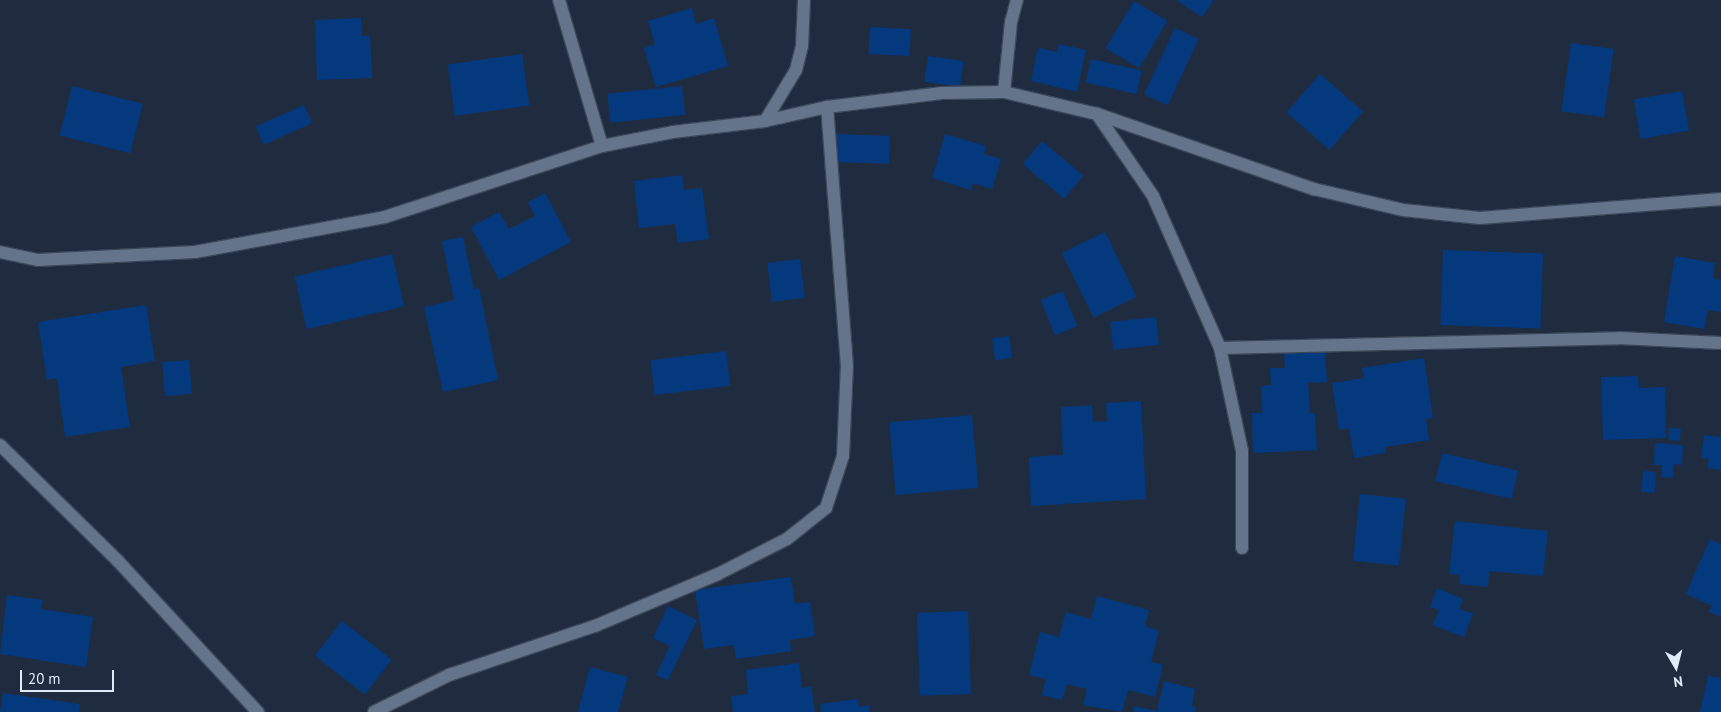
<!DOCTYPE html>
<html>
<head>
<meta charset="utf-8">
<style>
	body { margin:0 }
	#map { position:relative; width:1721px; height:712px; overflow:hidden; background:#1f2c40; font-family:"PT Sans",sans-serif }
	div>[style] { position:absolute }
	.building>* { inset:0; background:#05397d; transform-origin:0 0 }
	.roads { filter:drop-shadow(1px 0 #3c4758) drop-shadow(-1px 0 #3c4758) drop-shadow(0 1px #3c4758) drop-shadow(0 -1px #3c4758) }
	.street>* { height:12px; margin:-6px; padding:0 6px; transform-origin:6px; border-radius:6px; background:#64748b }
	span { translate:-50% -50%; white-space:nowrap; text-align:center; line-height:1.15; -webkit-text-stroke:4.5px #1f2c40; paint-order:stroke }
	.north { position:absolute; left:1651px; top:642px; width:50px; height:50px; -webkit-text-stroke:4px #1f2c40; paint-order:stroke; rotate:172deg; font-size:14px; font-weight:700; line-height:20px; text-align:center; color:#e1eaf7 }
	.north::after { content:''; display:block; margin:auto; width:18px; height:22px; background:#e1eaf7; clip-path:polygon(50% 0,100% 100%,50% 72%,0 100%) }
	.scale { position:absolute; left:20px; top:670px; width:94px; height:22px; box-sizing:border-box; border:2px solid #e1eaf7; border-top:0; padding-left:6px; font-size:15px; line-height:18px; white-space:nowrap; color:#e1eaf7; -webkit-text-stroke:4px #1f2c40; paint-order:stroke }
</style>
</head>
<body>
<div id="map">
	<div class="building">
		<div style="clip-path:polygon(1176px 0,1214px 0,1202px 17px)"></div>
		<div style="left:1134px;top:1px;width:39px;height:55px;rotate:31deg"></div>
		<div style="clip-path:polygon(692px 8px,696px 24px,714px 18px,728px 66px,656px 87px,644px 48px,655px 44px,648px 21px)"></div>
		<div style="clip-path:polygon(361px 18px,362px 36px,370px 35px,372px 78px,317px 80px,315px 20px)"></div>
		<div style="left:870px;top:27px;width:41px;height:27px;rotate:3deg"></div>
		<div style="left:1175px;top:28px;width:26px;height:73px;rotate:25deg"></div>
		<div style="left:1571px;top:43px;width:43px;height:69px;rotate:8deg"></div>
		<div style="clip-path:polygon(1059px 44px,1086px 50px,1077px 92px,1031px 81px,1038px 48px,1057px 52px)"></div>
		<div style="left:522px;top:54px;width:52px;height:75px;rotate:82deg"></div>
		<div style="left:928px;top:56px;width:36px;height:26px;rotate:8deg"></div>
		<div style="left:1091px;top:59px;width:52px;height:24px;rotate:13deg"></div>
		<div style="left:1320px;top:74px;width:57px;height:51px;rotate:41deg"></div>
		<div style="left:72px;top:86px;width:73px;height:51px;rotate:14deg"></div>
		<div style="left:682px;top:86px;width:29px;height:75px;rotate:84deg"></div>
		<div style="left:1682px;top:91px;width:40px;height:49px;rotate:80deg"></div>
		<div style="left:304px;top:105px;width:20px;height:53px;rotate:66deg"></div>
		<div style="left:836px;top:134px;width:54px;height:28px;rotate:2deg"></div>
		<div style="clip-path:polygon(945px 134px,986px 146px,984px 154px,1001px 159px,992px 189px,973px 183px,971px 190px,932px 178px)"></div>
		<div style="left:1042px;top:141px;width:54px;height:30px;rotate:40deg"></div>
		<div style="clip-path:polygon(682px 175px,684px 190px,702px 188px,709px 239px,678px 243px,675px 224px,639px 228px,634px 181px)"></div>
		<div style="clip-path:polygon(545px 193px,571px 242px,499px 280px,471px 227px,499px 212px,509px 229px,535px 216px,528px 202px)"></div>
		<div style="left:1105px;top:232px;width:72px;height:48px;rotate:64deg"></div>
		<div style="clip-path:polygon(463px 237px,474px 289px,479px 288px,498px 380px,443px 392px,424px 307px,454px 300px,442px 241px)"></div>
		<div style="left:1443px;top:250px;width:100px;height:75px;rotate:2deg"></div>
		<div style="left:392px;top:254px;width:54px;height:100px;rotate:77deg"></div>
		<div style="clip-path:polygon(1675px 256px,1715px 263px,1713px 278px,1721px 280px,1721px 312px,1708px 310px,1704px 329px,1664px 322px)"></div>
		<div style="left:800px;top:259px;width:39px;height:33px;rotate:83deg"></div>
		<div style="left:1063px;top:291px;width:38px;height:24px;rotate:68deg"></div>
		<div style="clip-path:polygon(146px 305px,155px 361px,121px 367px,130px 427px,65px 437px,57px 378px,47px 380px,38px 322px)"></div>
		<div style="left:1156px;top:317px;width:28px;height:46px;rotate:84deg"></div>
		<div style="left:1009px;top:336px;width:22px;height:17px;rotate:82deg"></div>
		<div style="clip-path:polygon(1325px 349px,1327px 382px,1308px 383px,1310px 413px,1315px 413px,1317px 450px,1253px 453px,1252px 413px,1262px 413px,1261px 386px,1271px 385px,1270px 368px,1285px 368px,1284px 350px)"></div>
		<div style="left:726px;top:351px;width:35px;height:76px;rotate:83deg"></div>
		<div style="clip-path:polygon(1424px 358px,1433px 418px,1426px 419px,1429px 440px,1385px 447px,1386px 453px,1354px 458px,1349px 428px,1339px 430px,1332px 383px,1364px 378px,1362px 368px)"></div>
		<div style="left:189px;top:360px;width:34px;height:27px;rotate:85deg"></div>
		<div style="clip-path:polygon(1638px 376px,1639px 388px,1665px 387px,1666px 438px,1603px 440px,1601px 377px)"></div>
		<div style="clip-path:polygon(1141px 401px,1146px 499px,1031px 506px,1029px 457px,1063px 455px,1061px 407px,1092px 405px,1093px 422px,1107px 421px,1106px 403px)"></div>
		<div style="left:972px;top:415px;width:73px;height:83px;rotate:85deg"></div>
		<div style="left:1669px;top:428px;width:12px;height:12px;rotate:5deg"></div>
		<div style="clip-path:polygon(1704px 435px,1721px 437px,1721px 470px,1707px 468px,1709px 459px,1701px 458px)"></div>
		<div style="clip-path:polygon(1655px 443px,1683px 445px,1682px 465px,1674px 464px,1673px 478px,1661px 477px,1662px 465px,1654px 465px)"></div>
		<div style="left:1442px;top:453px;width:78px;height:29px;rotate:13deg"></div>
		<div style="left:1643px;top:471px;width:13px;height:21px;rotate:4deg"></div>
		<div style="left:1360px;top:494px;width:46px;height:67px;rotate:6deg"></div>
		<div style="clip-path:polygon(1455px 521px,1548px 531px,1543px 576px,1489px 571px,1488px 587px,1459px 584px,1460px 575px,1449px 574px)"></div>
		<div style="clip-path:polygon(1710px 539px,1721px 544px,1721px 617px,1709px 612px,1712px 606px,1686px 594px)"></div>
		<div style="clip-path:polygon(791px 577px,795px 604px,810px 602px,815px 636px,790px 640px,791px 651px,736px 659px,734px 645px,704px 649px,695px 590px)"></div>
		<div style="clip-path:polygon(1437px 588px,1463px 599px,1459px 609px,1473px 614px,1464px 637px,1433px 625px,1439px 610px,1430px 607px)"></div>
		<div style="clip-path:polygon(7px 595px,43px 600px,41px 609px,93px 617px,86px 667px,0 654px)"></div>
		<div style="clip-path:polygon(1097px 596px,1149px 610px,1145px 626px,1159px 631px,1151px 662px,1163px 665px,1155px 697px,1128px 690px,1122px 712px,1083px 705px,1087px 689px,1067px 684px,1062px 700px,1042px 695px,1046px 679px,1029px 675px,1040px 632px,1059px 637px,1066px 612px,1091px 619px)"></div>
		<div style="clip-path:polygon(668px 606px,697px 620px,668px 680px,656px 675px,670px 646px,653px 638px)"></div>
		<div style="left:968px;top:611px;width:83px;height:51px;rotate:88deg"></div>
		<div style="left:342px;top:621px;width:63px;height:44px;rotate:38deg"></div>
		<div style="clip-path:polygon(799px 663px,802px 688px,811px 686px,815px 712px,733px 712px,731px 696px,748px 694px,746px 670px)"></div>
		<div style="clip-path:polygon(590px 667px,628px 677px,618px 712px,578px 712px)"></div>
		<div style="clip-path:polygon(1708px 676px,1721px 678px,1721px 712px,1700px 712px)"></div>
		<div style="clip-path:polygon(1164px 681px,1195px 689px,1192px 706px,1196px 707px,1195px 712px,1133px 712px,1134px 706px,1157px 711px)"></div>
		<div style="clip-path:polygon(3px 693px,80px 704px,79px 712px,0 712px)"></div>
		<div style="clip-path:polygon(858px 699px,859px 707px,869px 705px,870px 712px,821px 712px,820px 704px)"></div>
	</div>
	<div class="roads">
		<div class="street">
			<div style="left:559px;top:0;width:152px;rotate:73.6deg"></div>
			<div style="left:1004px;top:92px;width:70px;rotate:-84.3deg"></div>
			<div style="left:1011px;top:22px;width:23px;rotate:-75deg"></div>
			<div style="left:1097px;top:114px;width:99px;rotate:55.7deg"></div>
			<div style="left:1153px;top:196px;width:166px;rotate:66.2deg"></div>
			<div style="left:1220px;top:348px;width:105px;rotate:77.9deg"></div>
			<div style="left:1242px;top:451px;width:97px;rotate:90deg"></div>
			<div style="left:765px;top:121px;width:60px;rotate:-58.7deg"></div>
			<div style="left:796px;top:70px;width:25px;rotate:-76deg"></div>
			<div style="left:802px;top:46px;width:46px;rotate:-87.5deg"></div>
			<div style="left:0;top:252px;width:39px;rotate:12deg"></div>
			<div style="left:38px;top:260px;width:157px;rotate:-2.9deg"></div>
			<div style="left:195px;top:252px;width:193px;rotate:-10.4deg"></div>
			<div style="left:385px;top:217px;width:228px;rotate:-18.1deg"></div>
			<div style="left:602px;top:146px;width:72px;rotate:-11.2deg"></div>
			<div style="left:673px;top:132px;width:93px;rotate:-6.8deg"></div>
			<div style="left:765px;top:121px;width:64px;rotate:-12.7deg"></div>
			<div style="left:827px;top:107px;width:116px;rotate:-6.9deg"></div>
			<div style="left:942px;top:93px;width:62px;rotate:-0.9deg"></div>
			<div style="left:1004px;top:92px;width:96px;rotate:13.3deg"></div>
			<div style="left:1097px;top:114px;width:230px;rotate:19.1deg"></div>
			<div style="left:1314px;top:189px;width:91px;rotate:13.3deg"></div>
			<div style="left:1403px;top:210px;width:77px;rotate:5.9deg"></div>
			<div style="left:1480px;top:218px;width:242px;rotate:-4.5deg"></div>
			<div style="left:1220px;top:348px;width:399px;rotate:-1.4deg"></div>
			<div style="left:1619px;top:338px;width:102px;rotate:2.8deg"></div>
			<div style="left:0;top:445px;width:165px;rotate:44.5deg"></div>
			<div style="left:118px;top:561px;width:206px;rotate:47.2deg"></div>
			<div style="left:374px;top:712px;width:84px;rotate:-26.3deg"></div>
			<div style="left:449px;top:675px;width:154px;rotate:-18.6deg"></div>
			<div style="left:595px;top:626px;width:134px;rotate:-22.9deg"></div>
			<div style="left:718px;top:574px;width:77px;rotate:-26.9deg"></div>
			<div style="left:787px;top:539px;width:50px;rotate:-38.5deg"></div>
			<div style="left:826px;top:508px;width:55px;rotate:-71.9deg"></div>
			<div style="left:843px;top:456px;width:90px;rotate:-87.5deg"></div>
			<div style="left:847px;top:366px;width:260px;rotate:-94.4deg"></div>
		</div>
	</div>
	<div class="north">N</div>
	<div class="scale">20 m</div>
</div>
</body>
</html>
